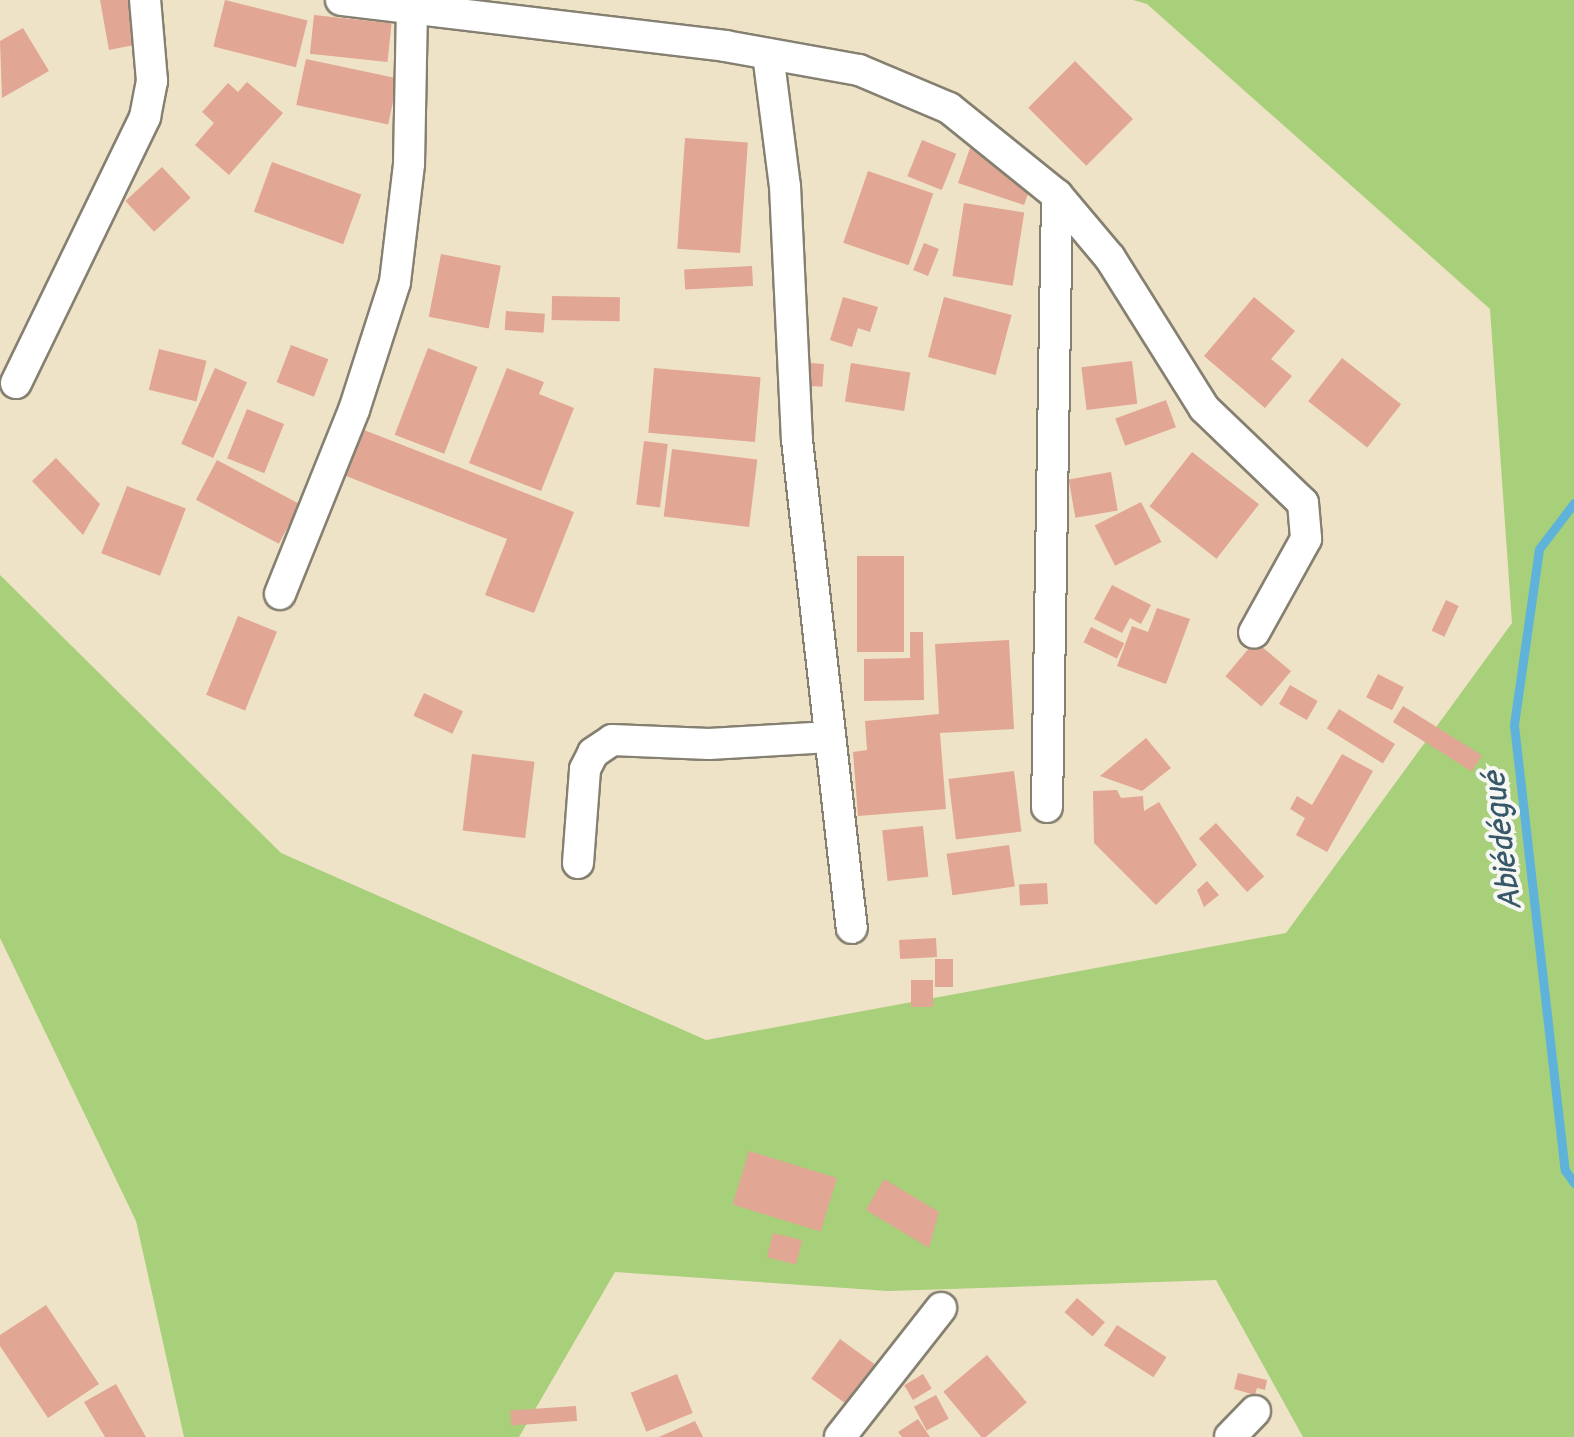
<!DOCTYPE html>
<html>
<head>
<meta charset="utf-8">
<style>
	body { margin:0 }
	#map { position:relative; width:1574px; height:1437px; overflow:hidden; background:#eee3c6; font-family:Pangolin,sans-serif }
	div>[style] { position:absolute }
	.green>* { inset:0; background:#a8cf7a }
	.stream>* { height:9px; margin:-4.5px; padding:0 4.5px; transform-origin:4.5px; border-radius:4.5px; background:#5fb3db }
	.building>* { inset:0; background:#e2a695; transform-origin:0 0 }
	.roads { filter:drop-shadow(2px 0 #858071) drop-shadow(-2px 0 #858071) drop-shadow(0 2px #858071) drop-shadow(0 -2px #858071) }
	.minor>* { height:30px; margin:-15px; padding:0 15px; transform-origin:15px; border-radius:15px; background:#fff }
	span { translate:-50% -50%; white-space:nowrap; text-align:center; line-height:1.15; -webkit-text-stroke:8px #f6f6f2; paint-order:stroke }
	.water-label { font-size:32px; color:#375868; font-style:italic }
</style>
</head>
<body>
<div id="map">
	<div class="green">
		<div style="clip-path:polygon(1133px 0,1574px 0,1574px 1437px,1303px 1437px,1216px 1280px,888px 1291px,615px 1272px,519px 1437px,184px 1437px,136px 1221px,0 938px,0 575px,281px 853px,706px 1040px,1286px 933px,1512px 623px,1490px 309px,1147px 4px)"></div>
	</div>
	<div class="stream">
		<div style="left:1574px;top:503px;width:58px;rotate:127.3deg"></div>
		<div style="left:1539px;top:549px;width:178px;rotate:98.1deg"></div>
		<div style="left:1514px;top:725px;width:448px;rotate:83.5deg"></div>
		<div style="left:1565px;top:1170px;width:16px;rotate:55deg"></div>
	</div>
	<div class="building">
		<div style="clip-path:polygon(100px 0,130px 0,139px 44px,109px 50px)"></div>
		<div style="left:225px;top:0;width:85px;height:48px;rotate:14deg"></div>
		<div style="left:314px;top:15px;width:78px;height:39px;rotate:6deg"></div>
		<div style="clip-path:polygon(23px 28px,49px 71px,2px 98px,0 41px)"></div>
		<div style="left:306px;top:59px;width:94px;height:47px;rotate:12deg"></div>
		<div style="left:1075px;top:61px;width:82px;height:66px;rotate:45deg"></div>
		<div style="clip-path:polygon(247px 82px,283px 113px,229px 175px,195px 145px,214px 123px,202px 112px,228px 83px,238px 92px)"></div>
		<div style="left:685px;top:138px;width:63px;height:111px;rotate:4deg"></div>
		<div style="left:922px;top:140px;width:37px;height:39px;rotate:22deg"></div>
		<div style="clip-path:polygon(970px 148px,1031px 186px,1024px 205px,958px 183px)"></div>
		<div style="left:272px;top:162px;width:95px;height:53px;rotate:20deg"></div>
		<div style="left:162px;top:167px;width:42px;height:50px;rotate:47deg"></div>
		<div style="left:868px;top:171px;width:69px;height:76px;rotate:19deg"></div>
		<div style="left:964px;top:203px;width:61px;height:74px;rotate:9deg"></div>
		<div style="left:924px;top:243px;width:16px;height:29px;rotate:22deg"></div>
		<div style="left:441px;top:254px;width:61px;height:64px;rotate:11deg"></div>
		<div style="left:752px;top:266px;width:20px;height:68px;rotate:87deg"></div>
		<div style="left:552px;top:296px;width:68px;height:24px;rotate:1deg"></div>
		<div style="clip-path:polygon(843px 297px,878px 307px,870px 332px,858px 328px,852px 347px,830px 340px)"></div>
		<div style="left:944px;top:297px;width:70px;height:62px;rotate:15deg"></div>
		<div style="clip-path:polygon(1254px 297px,1295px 331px,1271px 359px,1292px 376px,1265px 408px,1204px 356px)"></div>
		<div style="left:506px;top:311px;width:39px;height:19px;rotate:4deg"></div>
		<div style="left:291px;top:345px;width:40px;height:40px;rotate:21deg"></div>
		<div style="left:428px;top:348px;width:53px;height:93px;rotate:21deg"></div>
		<div style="left:159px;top:349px;width:49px;height:42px;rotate:14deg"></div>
		<div style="left:1342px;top:358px;width:75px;height:55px;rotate:38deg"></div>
		<div style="left:1132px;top:361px;width:43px;height:51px;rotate:83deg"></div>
		<div style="left:811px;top:363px;width:13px;height:23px;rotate:4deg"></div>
		<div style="left:851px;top:363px;width:60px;height:39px;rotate:9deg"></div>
		<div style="left:215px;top:368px;width:35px;height:83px;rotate:24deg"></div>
		<div style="clip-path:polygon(507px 368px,544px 382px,539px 394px,574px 408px,541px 491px,469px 463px)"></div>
		<div style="left:654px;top:368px;width:107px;height:65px;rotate:5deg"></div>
		<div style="left:1166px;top:400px;width:29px;height:54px;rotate:70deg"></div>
		<div style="left:247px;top:409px;width:40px;height:53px;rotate:22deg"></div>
		<div style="clip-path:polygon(364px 430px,574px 512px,534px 613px,485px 595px,507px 539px,346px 476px)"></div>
		<div style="left:644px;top:441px;width:24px;height:64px;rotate:7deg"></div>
		<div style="left:672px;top:449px;width:86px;height:68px;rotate:7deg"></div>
		<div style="left:1192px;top:452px;width:85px;height:69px;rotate:38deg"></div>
		<div style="clip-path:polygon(56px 458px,100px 504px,83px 535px,32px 481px)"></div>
		<div style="left:217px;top:460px;width:94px;height:45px;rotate:28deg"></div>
		<div style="left:1111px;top:472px;width:39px;height:43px;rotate:80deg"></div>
		<div style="left:127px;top:486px;width:63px;height:72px;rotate:21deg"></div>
		<div style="left:1141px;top:502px;width:45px;height:52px;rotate:63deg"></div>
		<div style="left:857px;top:556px;width:47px;height:96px"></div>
		<div style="clip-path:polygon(1112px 585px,1151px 605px,1141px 624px,1130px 618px,1122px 633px,1094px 619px)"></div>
		<div style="left:1446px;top:600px;width:14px;height:34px;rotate:25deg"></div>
		<div style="clip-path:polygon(1157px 608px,1190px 619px,1166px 684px,1117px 666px,1132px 626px,1148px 632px)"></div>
		<div style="left:238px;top:616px;width:42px;height:85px;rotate:22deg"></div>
		<div style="left:1091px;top:627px;width:37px;height:17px;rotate:26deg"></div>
		<div style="clip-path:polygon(910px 632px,923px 632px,924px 700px,864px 701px,864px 659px,910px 658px)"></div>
		<div style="clip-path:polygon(1009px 640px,1014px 729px,940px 733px,946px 809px,858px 816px,853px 752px,867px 750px,865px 721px,939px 714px,935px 644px)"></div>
		<div style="left:1255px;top:641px;width:47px;height:46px;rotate:40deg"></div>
		<div style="left:1378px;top:674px;width:29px;height:26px;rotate:27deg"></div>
		<div style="left:1290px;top:685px;width:32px;height:22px;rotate:30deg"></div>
		<div style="left:424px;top:693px;width:43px;height:25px;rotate:25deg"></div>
		<div style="left:1403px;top:706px;width:93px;height:19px;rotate:32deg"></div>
		<div style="left:1339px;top:709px;width:66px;height:23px;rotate:32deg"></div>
		<div style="clip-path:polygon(1146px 738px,1171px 768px,1142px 791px,1100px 776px)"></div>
		<div style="left:472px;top:754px;width:63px;height:77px;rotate:7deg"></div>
		<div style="clip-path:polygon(1342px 754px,1373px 771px,1327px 852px,1296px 835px,1305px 818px,1290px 809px,1297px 796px,1312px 805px)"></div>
		<div style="left:1014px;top:771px;width:61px;height:66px;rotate:83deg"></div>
		<div style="clip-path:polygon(1117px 790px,1121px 798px,1143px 796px,1144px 811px,1159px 802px,1197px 865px,1156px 905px,1094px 843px,1093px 791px)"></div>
		<div style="left:1216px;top:823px;width:72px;height:23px;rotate:48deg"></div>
		<div style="left:923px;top:826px;width:51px;height:41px;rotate:84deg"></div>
		<div style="left:1009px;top:845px;width:42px;height:63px;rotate:82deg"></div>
		<div style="clip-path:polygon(1207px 881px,1219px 895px,1204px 907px,1197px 890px)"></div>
		<div style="left:1047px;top:883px;width:21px;height:28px;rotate:87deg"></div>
		<div style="left:936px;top:938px;width:19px;height:37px;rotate:87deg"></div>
		<div style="left:935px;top:959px;width:18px;height:28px"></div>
		<div style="left:911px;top:980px;width:22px;height:27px"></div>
		<div style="left:749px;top:1151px;width:92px;height:56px;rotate:17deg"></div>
		<div style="clip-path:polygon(884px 1179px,939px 1212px,929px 1248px,866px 1210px)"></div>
		<div style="left:773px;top:1233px;width:30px;height:25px;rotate:14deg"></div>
		<div style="left:1077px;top:1298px;width:37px;height:19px;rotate:41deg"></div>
		<div style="clip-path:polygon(46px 1305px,99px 1384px,48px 1418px,0 1346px,0 1335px)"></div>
		<div style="left:1117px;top:1325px;width:59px;height:24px;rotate:33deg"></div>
		<div style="left:840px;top:1339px;width:48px;height:49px;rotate:36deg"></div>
		<div style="left:987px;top:1355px;width:62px;height:57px;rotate:50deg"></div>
		<div style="clip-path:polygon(1238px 1373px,1267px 1380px,1265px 1390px,1257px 1388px,1255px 1395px,1234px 1389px)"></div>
		<div style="left:677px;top:1374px;width:42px;height:50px;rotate:68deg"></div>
		<div style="left:923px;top:1374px;width:17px;height:22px;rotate:59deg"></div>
		<div style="clip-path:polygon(116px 1384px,146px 1437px,105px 1437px,84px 1402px)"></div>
		<div style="left:936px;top:1395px;width:27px;height:25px;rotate:62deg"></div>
		<div style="left:576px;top:1406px;width:15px;height:66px;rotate:86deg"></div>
		<div style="clip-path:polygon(918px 1419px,930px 1437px,902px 1437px,898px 1432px)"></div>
		<div style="clip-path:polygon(695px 1421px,703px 1437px,659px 1437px)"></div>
	</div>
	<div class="roads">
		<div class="minor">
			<div style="left:341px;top:0;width:387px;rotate:6.8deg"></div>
			<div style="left:725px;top:46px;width:136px;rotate:10.2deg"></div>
			<div style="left:859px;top:70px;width:98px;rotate:22.9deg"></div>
			<div style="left:949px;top:108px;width:139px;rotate:38.9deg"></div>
			<div style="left:1057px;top:195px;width:82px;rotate:49.9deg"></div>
			<div style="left:1110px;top:258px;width:177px;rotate:57.9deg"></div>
			<div style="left:1204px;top:408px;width:137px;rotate:43.8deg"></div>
			<div style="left:1303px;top:503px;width:36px;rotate:85deg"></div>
			<div style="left:1306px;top:539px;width:107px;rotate:119deg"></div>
			<div style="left:768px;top:54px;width:133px;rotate:82.7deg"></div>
			<div style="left:785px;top:186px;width:254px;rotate:87.3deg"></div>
			<div style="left:797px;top:440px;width:491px;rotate:83.6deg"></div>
			<div style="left:16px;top:383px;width:296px;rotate:-64.1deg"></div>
			<div style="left:145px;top:117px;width:37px;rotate:-79deg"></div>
			<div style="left:152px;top:81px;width:81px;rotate:-94.9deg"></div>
			<div style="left:280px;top:594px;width:198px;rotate:-68.1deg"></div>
			<div style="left:354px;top:410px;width:134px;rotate:-72.2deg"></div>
			<div style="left:395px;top:282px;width:119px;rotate:-83.2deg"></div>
			<div style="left:409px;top:164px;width:154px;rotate:-88.9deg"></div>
			<div style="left:1047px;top:807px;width:612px;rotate:-89.06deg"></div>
			<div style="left:578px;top:863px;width:94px;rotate:-85.7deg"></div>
			<div style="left:585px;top:769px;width:18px;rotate:-63deg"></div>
			<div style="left:593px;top:753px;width:23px;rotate:-34deg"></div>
			<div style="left:612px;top:740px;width:97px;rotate:2.4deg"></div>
			<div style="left:709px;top:744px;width:121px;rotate:-3.3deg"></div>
			<div style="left:840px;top:1437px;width:164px;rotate:-51.9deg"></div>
			<div style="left:1230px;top:1437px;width:36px;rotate:-46deg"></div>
		</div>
	</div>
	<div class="water-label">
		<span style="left:1503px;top:841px;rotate:-97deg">Abiédégué</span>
	</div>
</div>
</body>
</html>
